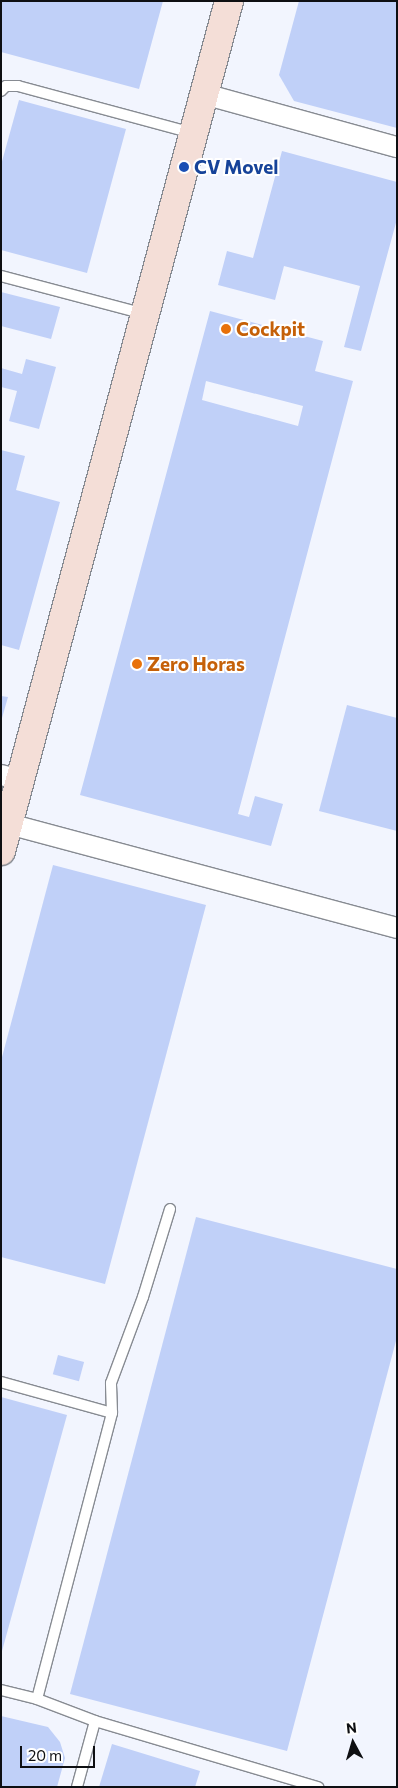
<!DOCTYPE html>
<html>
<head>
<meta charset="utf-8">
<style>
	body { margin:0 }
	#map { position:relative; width:398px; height:1788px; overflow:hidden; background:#f2f5fe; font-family:Commissioner,sans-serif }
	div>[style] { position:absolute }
	.building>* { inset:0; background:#c0d0f8; transform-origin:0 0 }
	.roads { filter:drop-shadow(1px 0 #878b92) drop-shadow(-1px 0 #878b92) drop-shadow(0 1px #878b92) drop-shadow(0 -1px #878b92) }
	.lane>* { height:10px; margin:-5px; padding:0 5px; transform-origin:5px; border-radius:5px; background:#fff }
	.street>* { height:20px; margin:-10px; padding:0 10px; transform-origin:10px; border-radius:10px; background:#fff }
	.secondary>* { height:28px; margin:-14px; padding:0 14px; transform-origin:14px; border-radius:14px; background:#f4ded7 }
	.dots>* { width:14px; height:14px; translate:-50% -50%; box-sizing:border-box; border:2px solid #fff; border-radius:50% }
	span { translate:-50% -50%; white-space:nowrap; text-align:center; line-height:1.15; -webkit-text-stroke:4px #fff; paint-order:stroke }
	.transit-label { font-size:19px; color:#164399; font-weight:700 }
	.left { translate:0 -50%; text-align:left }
	.food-label { font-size:19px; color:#c56008; font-weight:700 }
	.frame { position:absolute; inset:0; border:2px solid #0e0f12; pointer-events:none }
	.north { position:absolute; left:328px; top:1718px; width:50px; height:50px; -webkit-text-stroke:4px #fff; paint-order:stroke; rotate:354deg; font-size:14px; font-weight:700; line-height:20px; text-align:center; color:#0e0f12 }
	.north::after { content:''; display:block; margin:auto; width:18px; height:22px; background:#0e0f12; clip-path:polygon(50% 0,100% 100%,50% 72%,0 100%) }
	.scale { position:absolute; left:20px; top:1746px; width:75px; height:22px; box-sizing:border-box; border:2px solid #0e0f12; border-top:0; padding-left:6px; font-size:15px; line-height:18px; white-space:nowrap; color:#0e0f12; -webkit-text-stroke:4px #fff; paint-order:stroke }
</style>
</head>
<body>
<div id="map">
	<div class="building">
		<div style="clip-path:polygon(1px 1px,163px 1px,139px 89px,1px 52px)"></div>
		<div style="clip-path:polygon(299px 1px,397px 1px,397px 128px,294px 101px,279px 75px)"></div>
		<div style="clip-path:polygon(19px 100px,126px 129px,87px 273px,1px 250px,1px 165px)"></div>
		<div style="clip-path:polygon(282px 151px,397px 182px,397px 219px,361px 351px,344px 347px,360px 286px,284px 266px,275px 300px,218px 285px,227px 251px,253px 258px)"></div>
		<div style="clip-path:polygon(1px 292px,60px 307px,51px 339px,1px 326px)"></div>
		<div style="clip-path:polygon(evenodd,210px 311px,323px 341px,315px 371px,353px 381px,238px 814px,249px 817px,255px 796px,283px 804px,271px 846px,80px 795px,210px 311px,206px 381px,303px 406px,298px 426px,202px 400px,206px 381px)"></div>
		<div style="clip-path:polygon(26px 359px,56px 367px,39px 429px,9px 421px,17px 391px,1px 387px,1px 368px,22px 374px)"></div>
		<div style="clip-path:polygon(1px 450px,25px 456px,16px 490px,60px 502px,19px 650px,1px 645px)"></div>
		<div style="clip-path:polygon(1px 696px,8px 697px,2px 718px,1px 718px)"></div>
		<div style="clip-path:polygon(347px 705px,397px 718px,397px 831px,319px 811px)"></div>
		<div style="clip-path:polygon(53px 865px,206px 905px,105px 1284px,1px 1257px,1px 1061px)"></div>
		<div style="clip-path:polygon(196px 1217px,397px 1269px,397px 1337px,287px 1751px,70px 1694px)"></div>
		<div style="left:58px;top:1355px;width:27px;height:20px;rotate:15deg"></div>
		<div style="clip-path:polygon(1px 1397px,67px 1415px,2px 1651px,1px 1651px)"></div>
		<div style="clip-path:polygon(1px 1716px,48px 1727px,60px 1742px,65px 1758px,57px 1787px,1px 1787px)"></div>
		<div style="clip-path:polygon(112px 1744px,200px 1771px,195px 1787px,99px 1787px)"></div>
	</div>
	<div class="roads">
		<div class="lane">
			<div style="left:1px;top:91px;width:7px;rotate:-45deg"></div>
			<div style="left:6px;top:86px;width:12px"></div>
			<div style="left:18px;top:86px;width:180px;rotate:15.1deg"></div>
			<div style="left:1px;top:276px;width:149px;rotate:14.8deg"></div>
			<div style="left:1px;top:1382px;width:115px;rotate:15.6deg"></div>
			<div style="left:1px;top:1690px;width:37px;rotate:14deg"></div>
			<div style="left:37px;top:1699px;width:62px;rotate:20.8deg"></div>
			<div style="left:95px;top:1721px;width:233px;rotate:16.5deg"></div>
			<div style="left:37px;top:1699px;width:296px;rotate:-75.3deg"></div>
			<div style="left:112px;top:1413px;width:30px;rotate:-92deg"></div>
			<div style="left:111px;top:1383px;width:92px;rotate:-69.6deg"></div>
			<div style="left:143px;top:1297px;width:92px;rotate:-72.9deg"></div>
			<div style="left:77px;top:1787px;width:68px;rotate:-74.7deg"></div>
		</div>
		<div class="street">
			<div style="left:204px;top:94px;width:200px;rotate:15.4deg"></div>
			<div style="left:1px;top:775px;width:21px;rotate:14deg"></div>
			<div style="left:9px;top:824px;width:402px;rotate:15deg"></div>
		</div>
		<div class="secondary">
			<div style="left:1px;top:851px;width:880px;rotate:-74.98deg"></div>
		</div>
	</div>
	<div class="dots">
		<div style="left:184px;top:167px;background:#1a4fb4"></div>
		<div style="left:226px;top:329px;background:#e8710a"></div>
		<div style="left:137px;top:664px;background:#e8710a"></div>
	</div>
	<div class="transit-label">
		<span class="left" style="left:194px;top:167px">CV Movel</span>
	</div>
	<div class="food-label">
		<span class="left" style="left:236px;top:329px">Cockpit</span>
		<span class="left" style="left:147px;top:664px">Zero Horas</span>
	</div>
	<div class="frame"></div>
	<div class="north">N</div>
	<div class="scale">20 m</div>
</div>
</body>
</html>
